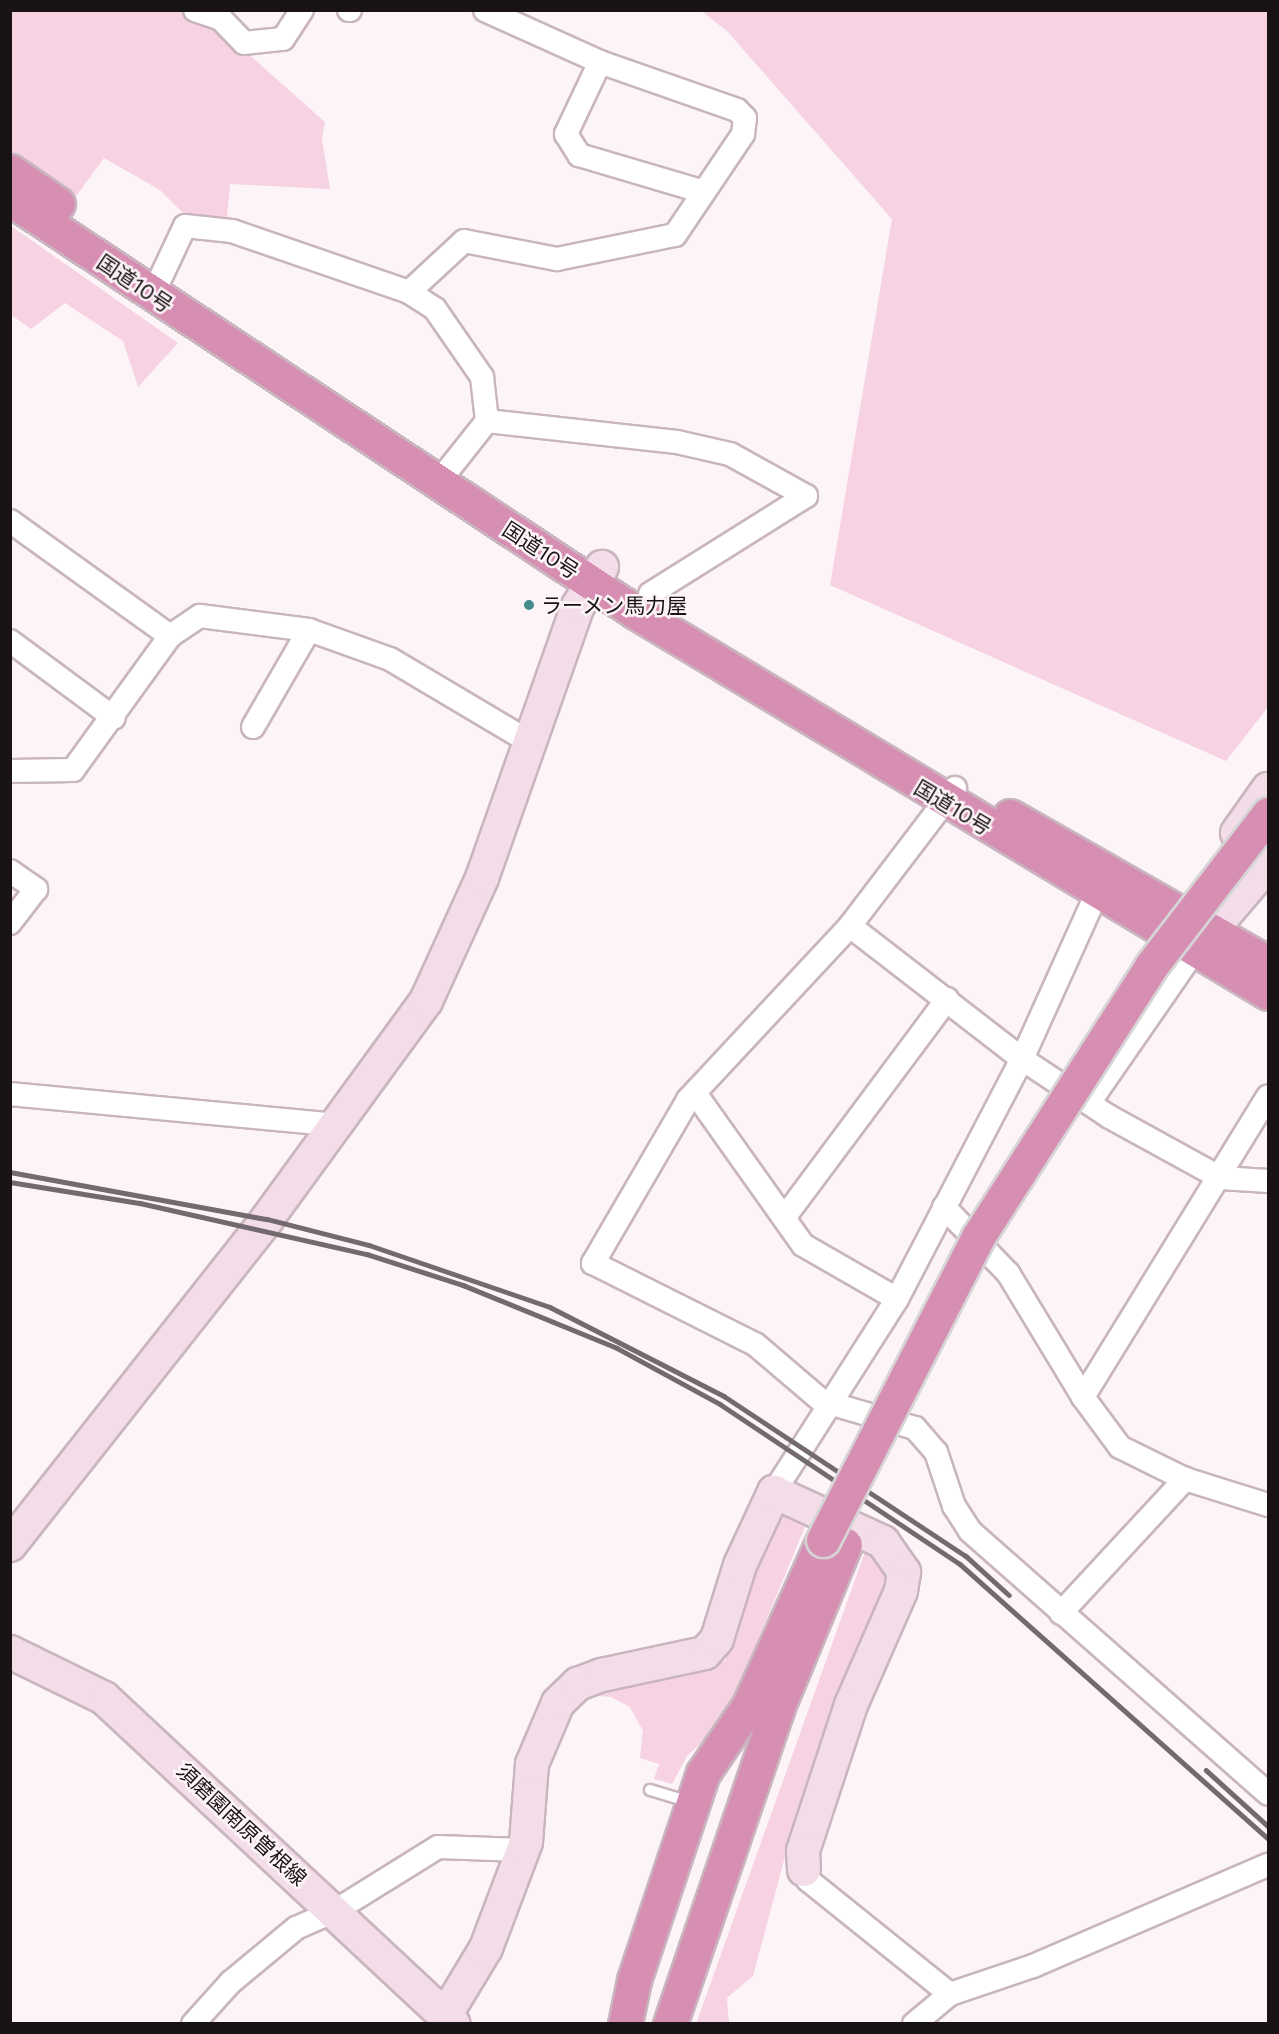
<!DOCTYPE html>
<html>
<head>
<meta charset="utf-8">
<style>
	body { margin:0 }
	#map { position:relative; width:1279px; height:2034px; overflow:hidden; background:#fdf4f8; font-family:Commissioner,"Noto Sans JP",sans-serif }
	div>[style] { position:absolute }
	.green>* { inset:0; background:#f6d2e2 }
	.roads { filter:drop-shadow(2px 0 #c9b5be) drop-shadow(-2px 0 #c9b5be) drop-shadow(0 2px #c9b5be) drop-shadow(0 -2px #c9b5be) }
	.lane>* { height:10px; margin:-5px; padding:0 5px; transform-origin:5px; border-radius:5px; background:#fff }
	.street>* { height:22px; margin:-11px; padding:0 11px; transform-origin:11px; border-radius:11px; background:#fff }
	.secondary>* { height:32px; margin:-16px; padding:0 16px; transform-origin:16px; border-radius:16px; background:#f3dde8 }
	.highway>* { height:33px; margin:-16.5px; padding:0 16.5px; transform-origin:16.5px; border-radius:16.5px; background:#d78eb3 }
	.rail>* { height:4.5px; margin:-2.25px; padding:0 2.25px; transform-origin:2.25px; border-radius:2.25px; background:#726a6e }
	.bridges { filter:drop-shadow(2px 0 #d6d5d5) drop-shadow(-2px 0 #d6d5d5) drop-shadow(0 2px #d6d5d5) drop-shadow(0 -2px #d6d5d5) }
	.highway-bridge>* { height:33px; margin:-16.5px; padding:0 16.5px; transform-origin:16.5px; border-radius:16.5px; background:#d78eb3 }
	.dots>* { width:16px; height:16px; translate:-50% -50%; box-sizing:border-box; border:3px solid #fdf4f8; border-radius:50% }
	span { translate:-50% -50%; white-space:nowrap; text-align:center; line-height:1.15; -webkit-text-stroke:5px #fdf4f8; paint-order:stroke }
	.street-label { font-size:21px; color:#1a1316 }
	.poi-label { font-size:21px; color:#1a1316 }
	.left { translate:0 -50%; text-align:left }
	.frame { position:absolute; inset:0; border:12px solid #1a1316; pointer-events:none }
</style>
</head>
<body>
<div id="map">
	<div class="green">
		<div style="clip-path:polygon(11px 11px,183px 11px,210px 20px,325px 122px,322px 139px,330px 189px,230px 184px,226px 228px,193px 223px,160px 190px,104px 158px,74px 199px,11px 153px)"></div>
		<div style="clip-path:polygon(701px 11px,1268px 11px,1268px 707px,1226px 761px,830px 585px,892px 219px,727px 31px)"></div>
		<div style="clip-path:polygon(11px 226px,178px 343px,138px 387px,123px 341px,65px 303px,31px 329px,11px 315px)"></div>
		<div style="clip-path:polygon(789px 1514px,807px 1522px,724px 1722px,687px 1756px,672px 1784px,654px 1779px,659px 1764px,640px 1758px,643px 1731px,630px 1707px,611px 1697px,585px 1695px,725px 1661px,768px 1537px,776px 1519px)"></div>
		<div style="clip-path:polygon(866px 1549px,889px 1562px,887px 1587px,840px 1689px,790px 1838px,753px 1976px,727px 1998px,729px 2023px,696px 2024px)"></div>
	</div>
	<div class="roads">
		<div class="lane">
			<div style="left:650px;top:1790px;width:42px;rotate:16.7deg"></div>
		</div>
		<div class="street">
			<div style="left:195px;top:10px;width:28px;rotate:19deg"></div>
			<div style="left:221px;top:19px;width:33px;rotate:46deg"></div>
			<div style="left:244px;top:43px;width:39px;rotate:-6deg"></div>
			<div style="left:283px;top:39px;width:35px;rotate:-57deg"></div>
			<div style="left:349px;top:10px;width:1px"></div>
			<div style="left:600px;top:62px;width:80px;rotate:115.3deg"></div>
			<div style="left:566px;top:134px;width:25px;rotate:58deg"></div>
			<div style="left:579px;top:155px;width:130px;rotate:16.5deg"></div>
			<div style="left:409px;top:292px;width:75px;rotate:-42.8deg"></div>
			<div style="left:464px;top:241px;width:95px;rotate:11deg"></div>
			<div style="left:557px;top:259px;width:120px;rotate:-11.5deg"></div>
			<div style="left:675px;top:235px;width:122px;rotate:-56deg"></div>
			<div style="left:743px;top:134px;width:16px;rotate:-83deg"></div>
			<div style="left:745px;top:118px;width:11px;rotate:-135deg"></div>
			<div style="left:737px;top:110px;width:145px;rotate:-160.7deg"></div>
			<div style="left:600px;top:62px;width:126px;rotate:-155.7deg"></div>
			<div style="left:152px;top:296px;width:77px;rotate:-64.8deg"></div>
			<div style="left:185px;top:226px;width:47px;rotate:6.1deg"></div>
			<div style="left:232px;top:231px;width:187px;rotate:19deg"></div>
			<div style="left:409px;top:292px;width:31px;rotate:33deg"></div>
			<div style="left:435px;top:309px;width:83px;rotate:55.3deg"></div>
			<div style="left:482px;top:377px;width:44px;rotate:83.5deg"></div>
			<div style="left:487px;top:421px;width:80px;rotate:128.4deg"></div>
			<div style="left:487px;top:421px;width:191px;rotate:6.3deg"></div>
			<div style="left:677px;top:442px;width:54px;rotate:12.8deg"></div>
			<div style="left:730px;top:454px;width:87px;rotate:28.9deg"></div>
			<div style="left:806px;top:496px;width:184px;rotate:147.9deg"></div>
			<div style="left:10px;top:521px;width:197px;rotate:35.7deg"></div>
			<div style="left:10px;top:641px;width:129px;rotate:36.5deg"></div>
			<div style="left:253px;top:727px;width:112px;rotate:-60deg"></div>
			<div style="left:10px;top:771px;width:63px;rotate:-0.9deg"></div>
			<div style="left:73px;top:770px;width:165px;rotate:-54.1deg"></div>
			<div style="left:170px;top:636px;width:36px;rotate:-34deg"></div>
			<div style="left:200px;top:616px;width:110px;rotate:7.3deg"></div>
			<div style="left:309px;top:630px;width:86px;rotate:19.7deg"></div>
			<div style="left:390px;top:659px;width:166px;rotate:30.7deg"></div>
			<div style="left:955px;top:788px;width:173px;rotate:127.3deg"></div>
			<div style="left:850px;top:926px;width:238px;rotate:133deg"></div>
			<div style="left:688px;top:1100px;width:189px;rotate:120.2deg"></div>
			<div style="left:593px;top:1263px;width:181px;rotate:26.6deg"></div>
			<div style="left:755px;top:1344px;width:88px;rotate:40.4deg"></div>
			<div style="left:822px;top:1401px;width:97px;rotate:16.2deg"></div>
			<div style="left:915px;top:1428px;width:32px;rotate:49deg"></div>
			<div style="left:936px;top:1452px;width:57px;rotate:71.6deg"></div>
			<div style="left:954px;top:1506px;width:30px;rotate:57deg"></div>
			<div style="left:970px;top:1531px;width:397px;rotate:41.4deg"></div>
			<div style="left:10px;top:871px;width:32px;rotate:35deg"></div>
			<div style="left:36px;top:889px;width:43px;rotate:127.4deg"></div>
			<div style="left:850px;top:926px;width:217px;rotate:37.7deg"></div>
			<div style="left:1022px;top:1059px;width:103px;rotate:33.5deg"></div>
			<div style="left:1108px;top:1116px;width:129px;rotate:28.8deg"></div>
			<div style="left:1221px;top:1178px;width:47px;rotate:3.7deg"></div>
			<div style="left:695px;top:1093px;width:186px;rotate:54.6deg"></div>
			<div style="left:803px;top:1245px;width:108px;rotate:29.9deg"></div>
			<div style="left:10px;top:1094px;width:328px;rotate:5.4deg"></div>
			<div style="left:1089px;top:1103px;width:186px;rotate:-55.3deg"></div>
			<div style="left:944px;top:1207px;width:92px;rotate:45.9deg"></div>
			<div style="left:1008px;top:1273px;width:145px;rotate:58.8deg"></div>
			<div style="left:1083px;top:1397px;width:62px;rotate:53.5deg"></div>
			<div style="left:1120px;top:1447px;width:72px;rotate:26.2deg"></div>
			<div style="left:1185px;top:1479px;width:87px;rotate:17.4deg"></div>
			<div style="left:784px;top:1218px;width:273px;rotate:-53.3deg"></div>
			<div style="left:1083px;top:1397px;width:353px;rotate:-58.4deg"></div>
			<div style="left:774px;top:1492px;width:229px;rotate:-57.5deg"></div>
			<div style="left:897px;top:1299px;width:271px;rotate:-62.5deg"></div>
			<div style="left:1022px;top:1059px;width:170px;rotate:-65.7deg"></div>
			<div style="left:1092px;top:904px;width:13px;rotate:-86deg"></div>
			<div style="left:1061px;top:1613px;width:183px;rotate:-47.2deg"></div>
			<div style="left:804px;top:1870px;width:11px;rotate:68deg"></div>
			<div style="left:808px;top:1880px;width:182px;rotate:38.8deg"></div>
			<div style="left:193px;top:2024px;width:57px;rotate:-47.9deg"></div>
			<div style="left:231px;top:1982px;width:85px;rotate:-39.7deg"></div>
			<div style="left:296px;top:1928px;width:43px;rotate:-23.6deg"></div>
			<div style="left:335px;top:1911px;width:121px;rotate:-31.9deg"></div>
			<div style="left:438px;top:1847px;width:84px;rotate:2deg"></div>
			<div style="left:914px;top:2024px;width:47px;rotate:-39.8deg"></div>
			<div style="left:950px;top:1994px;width:88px;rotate:-18.6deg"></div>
			<div style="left:1033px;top:1966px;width:256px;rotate:-23.3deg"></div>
		</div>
		<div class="secondary">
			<div style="left:1237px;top:833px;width:54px;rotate:-54.8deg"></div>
			<div style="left:1195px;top:950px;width:113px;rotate:-49.7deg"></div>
			<div style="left:10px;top:1545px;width:415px;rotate:-51.7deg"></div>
			<div style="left:267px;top:1219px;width:270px;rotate:-53.9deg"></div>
			<div style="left:426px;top:1001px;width:135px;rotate:-65.5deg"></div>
			<div style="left:482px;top:878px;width:288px;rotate:-70.6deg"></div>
			<div style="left:578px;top:606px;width:46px;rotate:-58.4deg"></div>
			<div style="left:10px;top:1652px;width:105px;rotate:26.1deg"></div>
			<div style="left:104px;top:1698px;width:478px;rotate:43deg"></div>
			<div style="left:445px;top:2016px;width:79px;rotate:-58.9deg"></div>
			<div style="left:486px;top:1948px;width:113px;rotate:-69.3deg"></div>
			<div style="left:526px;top:1842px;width:78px;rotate:-85.6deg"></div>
			<div style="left:532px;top:1764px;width:66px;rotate:-66.9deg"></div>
			<div style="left:558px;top:1703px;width:28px;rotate:-44deg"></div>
			<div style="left:578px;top:1684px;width:26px;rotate:-21deg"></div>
			<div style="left:602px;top:1675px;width:105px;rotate:-12.1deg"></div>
			<div style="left:705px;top:1653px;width:18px;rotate:-49deg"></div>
			<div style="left:717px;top:1639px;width:77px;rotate:-72.7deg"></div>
			<div style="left:740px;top:1565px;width:81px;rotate:-65deg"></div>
			<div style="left:774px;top:1492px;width:120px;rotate:24.6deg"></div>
			<div style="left:883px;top:1542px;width:37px;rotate:55deg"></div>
			<div style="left:904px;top:1572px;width:19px;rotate:99deg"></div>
			<div style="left:901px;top:1591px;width:124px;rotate:113.7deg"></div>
			<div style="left:851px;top:1705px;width:154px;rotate:108.2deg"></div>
			<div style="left:803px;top:1851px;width:19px;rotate:87deg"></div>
		</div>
		<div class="highway">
			<div style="left:10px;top:171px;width:58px;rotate:34.5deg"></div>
			<div style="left:10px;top:199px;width:748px;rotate:33.44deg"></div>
			<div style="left:634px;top:611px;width:740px;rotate:31.07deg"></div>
			<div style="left:1010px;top:816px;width:297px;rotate:29.7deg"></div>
			<div style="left:625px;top:2024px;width:45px;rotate:-78.4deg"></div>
			<div style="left:634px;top:1980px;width:218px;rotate:-71.6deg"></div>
			<div style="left:703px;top:1773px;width:82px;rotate:-55.9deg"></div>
			<div style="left:749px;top:1705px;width:181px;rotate:-65.8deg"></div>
			<div style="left:670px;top:2024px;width:333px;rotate:-71.2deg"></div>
			<div style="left:777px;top:1709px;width:178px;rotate:-67.6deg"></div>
		</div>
	</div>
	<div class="rail">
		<div style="left:10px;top:1172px;width:261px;rotate:10.4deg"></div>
		<div style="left:267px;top:1219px;width:105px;rotate:14.3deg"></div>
		<div style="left:369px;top:1245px;width:191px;rotate:18.9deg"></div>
		<div style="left:550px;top:1307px;width:195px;rotate:27.1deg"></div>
		<div style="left:724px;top:1396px;width:290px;rotate:33.5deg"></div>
		<div style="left:966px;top:1556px;width:58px;rotate:42.2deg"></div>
		<div style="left:10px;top:1182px;width:132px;rotate:9.2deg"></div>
		<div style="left:140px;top:1203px;width:233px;rotate:12.7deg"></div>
		<div style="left:367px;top:1254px;width:101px;rotate:17.9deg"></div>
		<div style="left:463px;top:1285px;width:166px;rotate:22.2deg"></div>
		<div style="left:617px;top:1348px;width:117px;rotate:28.5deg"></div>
		<div style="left:720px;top:1404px;width:288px;rotate:33.7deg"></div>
		<div style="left:960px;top:1564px;width:412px;rotate:41.7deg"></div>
		<div style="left:1206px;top:1770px;width:84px;rotate:42.1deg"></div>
	</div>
	<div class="bridges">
		<div class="highway-bridge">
			<div style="left:823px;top:1540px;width:340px;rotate:-62.9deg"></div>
			<div style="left:978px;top:1237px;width:322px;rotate:-57.4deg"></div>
			<div style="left:1151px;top:966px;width:192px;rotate:-52.4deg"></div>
		</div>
	</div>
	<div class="dots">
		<div style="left:529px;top:605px;background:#448c8c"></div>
	</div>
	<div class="street-label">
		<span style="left:135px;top:283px;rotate:34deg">国道10号</span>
		<span style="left:541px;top:550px;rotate:33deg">国道10号</span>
		<span style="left:953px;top:807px;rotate:31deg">国道10号</span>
		<span style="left:242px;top:1824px;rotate:43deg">須磨園南原曽根線</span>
	</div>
	<div class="poi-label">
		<span class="left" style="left:541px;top:605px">ラーメン馬力屋</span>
	</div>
	<div class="frame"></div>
</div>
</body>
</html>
